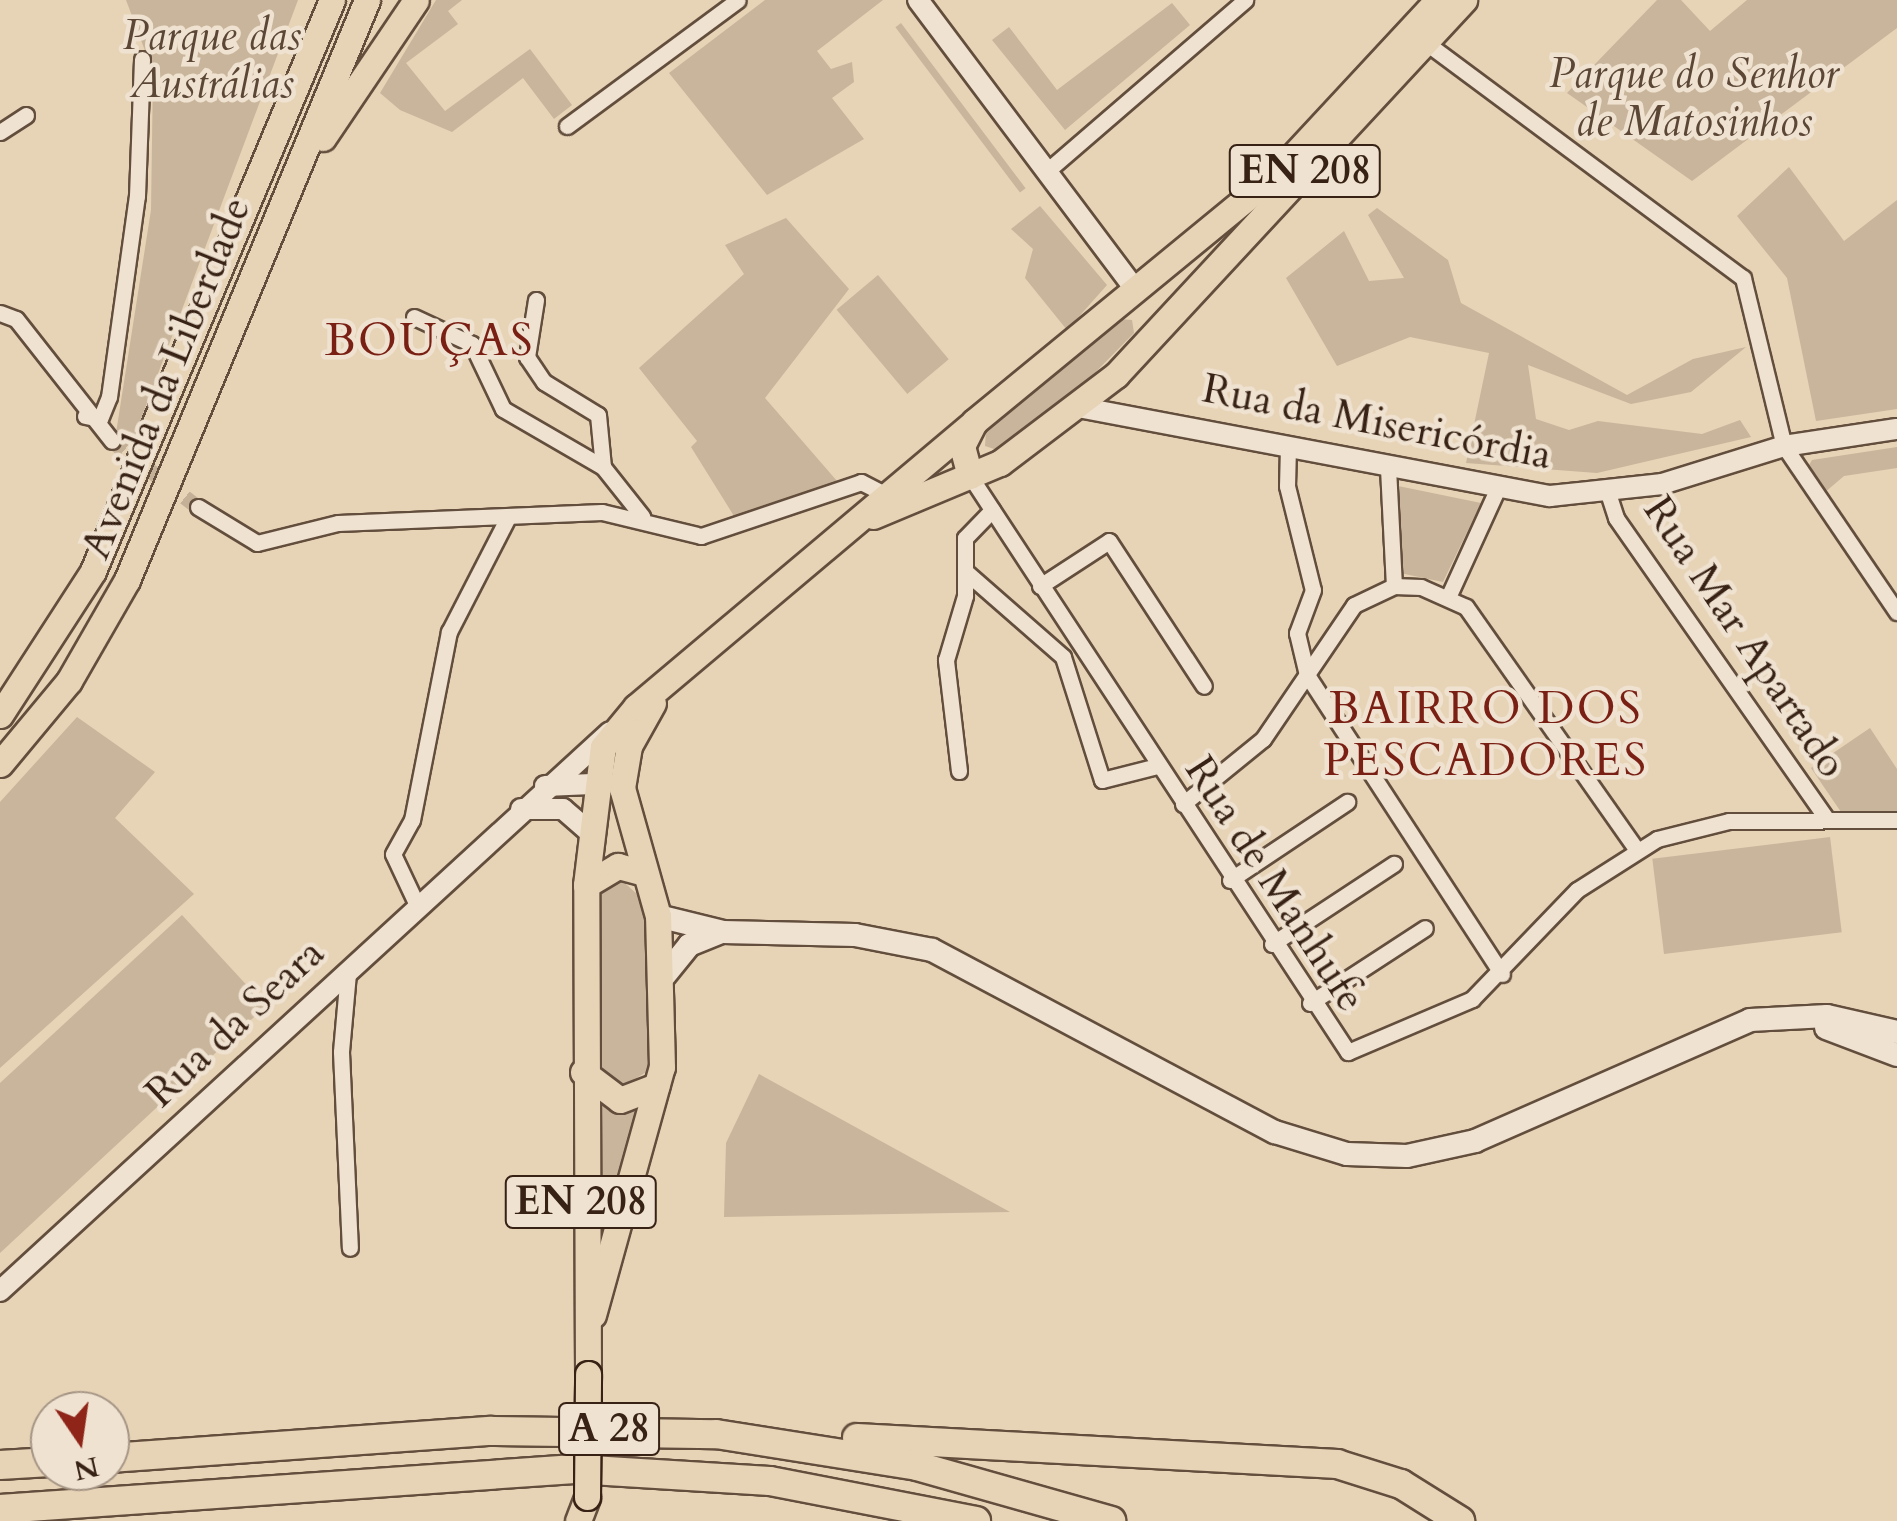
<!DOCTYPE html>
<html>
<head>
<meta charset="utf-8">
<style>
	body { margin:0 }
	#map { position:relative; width:1897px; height:1521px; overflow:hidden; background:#e7d3b6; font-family:Cardo,serif }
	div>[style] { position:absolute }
	.green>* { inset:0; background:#c9b59b; transform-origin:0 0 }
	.minor-tunnel>* { height:15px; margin-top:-7.5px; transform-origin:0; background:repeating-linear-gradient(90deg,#c4b096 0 15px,transparent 0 23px) }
	.roads { filter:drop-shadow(2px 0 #634e3d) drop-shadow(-2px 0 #634e3d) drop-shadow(0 2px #634e3d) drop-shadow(0 -2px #634e3d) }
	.minor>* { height:15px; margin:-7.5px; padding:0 7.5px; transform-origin:7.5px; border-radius:7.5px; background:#efe2d0 }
	.tertiary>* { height:20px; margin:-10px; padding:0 10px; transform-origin:10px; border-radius:10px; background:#efe2d0 }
	.secondary>* { height:22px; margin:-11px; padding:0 11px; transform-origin:11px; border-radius:11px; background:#efe2d0 }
	.primary>* { height:25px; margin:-12.5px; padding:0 12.5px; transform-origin:12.5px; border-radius:12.5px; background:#e7d3b6 }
	.trunk>* { height:25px; margin:-12.5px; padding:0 12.5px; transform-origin:12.5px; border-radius:12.5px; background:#e7d3b6 }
	.motorway>* { height:28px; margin:-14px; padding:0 14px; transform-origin:14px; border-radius:14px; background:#e7d3b6 }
	.bridges { filter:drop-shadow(2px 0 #372215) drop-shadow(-2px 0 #372215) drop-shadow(0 2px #372215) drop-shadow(0 -2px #372215) }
	.primary-bridge>* { height:25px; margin:-12.5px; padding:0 12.5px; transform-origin:12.5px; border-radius:12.5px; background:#e7d3b6 }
	span { translate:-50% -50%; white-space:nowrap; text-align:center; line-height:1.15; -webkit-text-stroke:9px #efe2d0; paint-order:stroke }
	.shield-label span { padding:2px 8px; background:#efe2d0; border:2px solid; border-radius:8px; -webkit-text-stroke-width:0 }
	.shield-label { font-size:40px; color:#372215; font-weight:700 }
	.park-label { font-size:42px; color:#5c4736; font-style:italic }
	.street-label { font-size:42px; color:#372215 }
	.neighbourhood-label { font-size:45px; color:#7a1f14; letter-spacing:2.5px }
	.north { position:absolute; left:30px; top:1391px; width:100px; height:100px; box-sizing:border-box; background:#efe2d0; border:2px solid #a59585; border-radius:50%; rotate:167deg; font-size:28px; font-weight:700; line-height:40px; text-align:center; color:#372215 }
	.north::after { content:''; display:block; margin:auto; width:35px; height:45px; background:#8f2418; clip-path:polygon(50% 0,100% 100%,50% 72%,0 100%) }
</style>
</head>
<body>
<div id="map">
	<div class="green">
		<div style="clip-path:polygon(126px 0,298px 0,132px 443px,116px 433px,151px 210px,153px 72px)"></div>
		<div style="clip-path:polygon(436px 0,462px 0,448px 11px,458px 24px,406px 63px,445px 111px,530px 49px,572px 105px,554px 119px,523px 78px,452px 132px,400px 110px,380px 93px)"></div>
		<div style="clip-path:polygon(765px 0,883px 0,817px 51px,831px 69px,852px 62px,854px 82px,832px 98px,864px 139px,767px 195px,669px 73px)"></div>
		<div style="clip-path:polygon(1657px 0,1681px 0,1710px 31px,1747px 0,1897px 0,1897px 28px,1692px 181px,1567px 93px)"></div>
		<div style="clip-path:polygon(1172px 3px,1190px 25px,1065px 130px,992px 40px,1009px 27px,1057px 90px)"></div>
		<div style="left:901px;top:23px;width:207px;height:7px;rotate:53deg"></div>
		<div style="clip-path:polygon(1789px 167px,1844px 241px,1897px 200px,1897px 409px,1816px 421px,1787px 278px,1737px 216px)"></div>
		<div style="clip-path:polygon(1040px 206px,1107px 285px,1067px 330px,1025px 278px,1033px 249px,1011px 229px)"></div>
		<div style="clip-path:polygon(1377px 208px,1448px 260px,1461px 303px,1627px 395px,1693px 359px,1746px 347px,1691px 392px,1631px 404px,1528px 365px,1536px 419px,1569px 430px,1598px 421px,1702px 434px,1740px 420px,1751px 437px,1597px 473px,1466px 463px,1489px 353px,1410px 337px,1337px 366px,1286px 278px,1344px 231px,1369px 281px,1404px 278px,1368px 215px)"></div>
		<div style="clip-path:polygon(786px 218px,849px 289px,765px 398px,837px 481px,739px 524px,691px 447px,697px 441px,639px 368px,744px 274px,725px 245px)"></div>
		<div style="left:878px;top:275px;width:110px;height:54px;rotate:50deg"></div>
		<div style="clip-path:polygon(1119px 319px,1132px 320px,1134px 333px,1077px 391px,997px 450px,985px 446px,986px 432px)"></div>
		<div style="clip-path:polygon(1897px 447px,1897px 468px,1844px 476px,1824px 493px,1807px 469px,1812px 460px)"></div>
		<div style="clip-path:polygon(1398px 486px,1481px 503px,1443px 582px,1400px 573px)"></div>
		<div style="clip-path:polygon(77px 717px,155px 772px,115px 818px,194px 894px,0 1068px,0 802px)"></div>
		<div style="clip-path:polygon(1870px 728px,1897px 769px,1897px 812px,1841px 812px,1811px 768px)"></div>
		<div style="left:1830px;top:837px;width:96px;height:179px;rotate:83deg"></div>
		<div style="clip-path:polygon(618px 877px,647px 903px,653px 1068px,620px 1088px,596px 1068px,594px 891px)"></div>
		<div style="clip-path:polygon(182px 915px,266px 1006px,0 1253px,0 1083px)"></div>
		<div style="clip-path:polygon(759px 1074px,1010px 1212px,724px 1217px,726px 1143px)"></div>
		<div style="clip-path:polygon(595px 1097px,609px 1106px,640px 1102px,606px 1225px,589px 1223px)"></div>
	</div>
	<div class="minor-tunnel">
		<div style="left:112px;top:441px;width:108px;rotate:37.5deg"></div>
	</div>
	<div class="roads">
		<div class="minor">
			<div style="left:1425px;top:42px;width:396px;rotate:36.6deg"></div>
			<div style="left:1743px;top:278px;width:173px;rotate:76.3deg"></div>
			<div style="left:1784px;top:446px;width:201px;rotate:55.8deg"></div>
			<div style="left:567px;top:126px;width:212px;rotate:-36.4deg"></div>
			<div style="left:0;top:132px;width:31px;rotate:-33deg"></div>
			<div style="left:1047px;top:171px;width:262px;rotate:-40.8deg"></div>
			<div style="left:536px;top:300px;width:58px;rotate:99deg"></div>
			<div style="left:527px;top:357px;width:30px;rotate:56deg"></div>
			<div style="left:544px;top:382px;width:63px;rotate:31.4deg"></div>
			<div style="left:598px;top:415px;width:52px;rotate:84.5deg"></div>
			<div style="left:0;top:313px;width:17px;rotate:21deg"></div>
			<div style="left:16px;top:319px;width:155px;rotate:51.8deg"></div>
			<div style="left:414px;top:317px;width:64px;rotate:25deg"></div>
			<div style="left:472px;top:344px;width:72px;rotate:64.5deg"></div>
			<div style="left:503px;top:409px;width:116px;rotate:30.1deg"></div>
			<div style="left:603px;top:467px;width:63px;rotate:51.5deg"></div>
			<div style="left:85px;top:416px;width:15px;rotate:11deg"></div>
			<div style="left:100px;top:419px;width:24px;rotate:-68deg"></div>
			<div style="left:109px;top:397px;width:203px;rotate:-82.1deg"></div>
			<div style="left:137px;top:196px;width:137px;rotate:-87.9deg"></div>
			<div style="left:1288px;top:446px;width:40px;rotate:91.4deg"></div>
			<div style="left:1287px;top:486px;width:107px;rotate:76deg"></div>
			<div style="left:1313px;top:590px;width:46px;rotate:110.4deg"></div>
			<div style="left:1297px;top:633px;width:43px;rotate:76.6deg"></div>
			<div style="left:1307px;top:675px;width:357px;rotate:56.9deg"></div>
			<div style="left:1388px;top:468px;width:118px;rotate:87.1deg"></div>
			<div style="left:970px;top:476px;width:689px;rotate:56.73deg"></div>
			<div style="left:1348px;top:1052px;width:135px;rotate:-23.1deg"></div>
			<div style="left:1472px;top:999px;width:151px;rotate:-46.1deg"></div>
			<div style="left:1577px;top:890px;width:95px;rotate:-32.5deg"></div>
			<div style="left:1657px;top:839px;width:74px;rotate:-14deg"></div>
			<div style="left:1729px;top:821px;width:168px;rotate:-0.3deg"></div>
			<div style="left:1608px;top:493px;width:26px;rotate:72deg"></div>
			<div style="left:1616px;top:518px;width:368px;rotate:55deg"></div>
			<div style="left:198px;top:507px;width:69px;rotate:31.4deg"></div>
			<div style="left:257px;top:543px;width:83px;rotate:-13.9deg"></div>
			<div style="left:338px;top:523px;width:264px;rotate:-2.4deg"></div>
			<div style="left:602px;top:512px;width:102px;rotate:13.6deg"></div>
			<div style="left:701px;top:536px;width:169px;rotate:-18.6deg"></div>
			<div style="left:861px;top:482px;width:25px;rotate:27deg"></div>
			<div style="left:966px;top:572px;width:129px;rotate:41.2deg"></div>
			<div style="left:1063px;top:657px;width:129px;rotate:72.4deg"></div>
			<div style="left:1102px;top:780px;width:57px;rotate:-14.3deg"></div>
			<div style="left:1040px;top:586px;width:82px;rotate:-33.1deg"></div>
			<div style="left:1109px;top:541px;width:173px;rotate:56.8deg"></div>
			<div style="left:1450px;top:593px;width:113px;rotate:-65.5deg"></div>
			<div style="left:959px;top:771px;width:112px;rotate:-96.7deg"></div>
			<div style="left:946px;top:660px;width:67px;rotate:-73.5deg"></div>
			<div style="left:965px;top:596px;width:58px;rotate:-90deg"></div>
			<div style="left:965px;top:538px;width:39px;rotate:-46deg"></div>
			<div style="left:1183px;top:804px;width:103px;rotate:-39.1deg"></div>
			<div style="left:1263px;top:739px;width:162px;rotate:-55.8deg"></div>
			<div style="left:1354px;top:605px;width:44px;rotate:-25.4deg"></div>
			<div style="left:1394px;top:586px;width:27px;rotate:2deg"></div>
			<div style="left:1421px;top:587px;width:49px;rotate:24deg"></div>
			<div style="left:1466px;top:607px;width:296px;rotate:54.9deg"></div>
			<div style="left:1230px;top:880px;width:141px;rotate:-33.7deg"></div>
			<div style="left:417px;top:905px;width:56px;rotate:-115.2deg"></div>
			<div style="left:393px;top:854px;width:39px;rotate:-61deg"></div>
			<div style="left:412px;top:820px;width:192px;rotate:-78.9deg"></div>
			<div style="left:449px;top:632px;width:127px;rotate:-62.8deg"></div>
			<div style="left:1272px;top:944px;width:146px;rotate:-33.3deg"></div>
			<div style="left:348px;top:973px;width:79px;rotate:95.1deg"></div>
			<div style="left:341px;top:1052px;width:196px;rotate:87.4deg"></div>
			<div style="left:1310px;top:1003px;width:137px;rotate:-33.1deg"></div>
		</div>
		<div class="tertiary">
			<div style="left:918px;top:0;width:360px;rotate:53.1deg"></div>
			<div style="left:1078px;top:407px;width:480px;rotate:10.7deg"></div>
			<div style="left:1550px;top:496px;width:113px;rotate:-6.1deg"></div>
			<div style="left:1662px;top:484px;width:128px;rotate:-17.3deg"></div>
			<div style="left:1784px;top:446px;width:114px;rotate:-8.6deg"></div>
			<div style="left:545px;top:786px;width:47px;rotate:-2.4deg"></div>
			<div style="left:521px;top:809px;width:42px"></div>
			<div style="left:563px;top:809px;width:33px;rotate:41deg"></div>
			<div style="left:0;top:1291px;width:827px;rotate:-42.5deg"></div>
		</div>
		<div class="secondary">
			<div style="left:658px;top:916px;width:67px;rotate:13.8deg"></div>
			<div style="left:723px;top:932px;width:132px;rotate:1.3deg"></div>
			<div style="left:855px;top:935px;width:78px;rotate:11deg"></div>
			<div style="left:932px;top:950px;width:388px;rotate:28deg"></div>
			<div style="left:1275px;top:1132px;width:75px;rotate:17deg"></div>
			<div style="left:1347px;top:1154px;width:60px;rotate:1.9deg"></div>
			<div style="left:1407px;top:1156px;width:70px;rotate:-12.4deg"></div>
			<div style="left:1475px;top:1141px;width:300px;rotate:-23.7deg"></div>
			<div style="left:1750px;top:1020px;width:77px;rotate:-3deg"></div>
			<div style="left:1827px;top:1016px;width:72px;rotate:12.9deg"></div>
			<div style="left:665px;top:975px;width:38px;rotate:-51deg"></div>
			<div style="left:689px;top:945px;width:32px;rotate:-22deg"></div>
			<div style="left:1826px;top:1028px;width:76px;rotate:20.8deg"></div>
		</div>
		<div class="primary">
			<div style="left:970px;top:476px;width:31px;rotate:-105deg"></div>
			<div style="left:962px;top:446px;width:27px;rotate:-63deg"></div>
			<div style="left:974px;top:422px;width:394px;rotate:-39.4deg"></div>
			<div style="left:1278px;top:172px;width:235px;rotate:-47.1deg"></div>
			<div style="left:873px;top:516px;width:138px;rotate:-22.7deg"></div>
			<div style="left:1000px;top:463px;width:146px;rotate:-37.2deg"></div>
			<div style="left:1116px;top:375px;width:512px;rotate:-47.14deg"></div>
			<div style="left:586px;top:885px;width:37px;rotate:-31deg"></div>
			<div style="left:618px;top:866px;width:27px;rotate:15deg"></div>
			<div style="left:583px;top:1072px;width:46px;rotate:37.1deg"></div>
			<div style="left:620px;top:1100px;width:39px;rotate:-21deg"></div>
			<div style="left:593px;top:1315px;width:257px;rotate:-74.5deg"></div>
			<div style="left:662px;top:1067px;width:151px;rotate:-91.5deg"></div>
			<div style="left:658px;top:916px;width:133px;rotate:-105.7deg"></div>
			<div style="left:622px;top:788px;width:43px;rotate:-80.5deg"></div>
			<div style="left:629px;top:746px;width:49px;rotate:-60.8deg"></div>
			<div style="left:588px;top:1374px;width:489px;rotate:-90.2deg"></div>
			<div style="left:586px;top:885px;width:139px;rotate:-83deg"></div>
			<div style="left:603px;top:747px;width:52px;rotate:-50.5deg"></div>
			<div style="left:636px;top:707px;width:442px;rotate:-40.1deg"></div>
			<div style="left:578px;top:1521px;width:26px;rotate:-69deg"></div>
		</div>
		<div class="trunk">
			<div style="left:323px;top:138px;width:166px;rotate:-56deg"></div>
			<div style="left:0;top:715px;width:171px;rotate:-57.1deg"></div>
			<div style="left:93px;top:571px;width:619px;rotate:-67.29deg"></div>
			<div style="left:0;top:764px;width:108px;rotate:-50.3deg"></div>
			<div style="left:69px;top:681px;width:116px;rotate:-60.1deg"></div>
			<div style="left:127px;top:580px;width:628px;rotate:-67.52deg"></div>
		</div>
		<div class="motorway">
			<div style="left:857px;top:1438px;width:481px;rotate:3.1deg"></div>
			<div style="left:1337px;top:1464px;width:67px;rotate:17.4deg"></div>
			<div style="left:1401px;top:1484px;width:70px;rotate:32.1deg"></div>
			<div style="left:110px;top:1458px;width:382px;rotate:-4.1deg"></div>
			<div style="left:491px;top:1431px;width:225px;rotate:0.8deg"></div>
			<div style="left:716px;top:1434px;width:204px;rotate:9deg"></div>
			<div style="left:917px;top:1466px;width:202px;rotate:15.8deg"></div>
			<div style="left:0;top:1465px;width:50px;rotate:-3.4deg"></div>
			<div style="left:0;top:1509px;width:576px;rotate:-3.98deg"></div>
			<div style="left:575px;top:1469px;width:195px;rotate:3.5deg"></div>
			<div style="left:770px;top:1481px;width:210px;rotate:11deg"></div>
		</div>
	</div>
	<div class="bridges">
		<div class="primary-bridge">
			<div style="left:587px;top:1497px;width:123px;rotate:-89.5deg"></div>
		</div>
	</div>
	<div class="shield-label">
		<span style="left:1305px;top:171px">EN 208</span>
		<span style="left:581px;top:1202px">EN 208</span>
		<span style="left:609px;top:1429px">A 28</span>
	</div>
	<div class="park-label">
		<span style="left:212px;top:60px">Parque das<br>Austrálias</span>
		<span style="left:1694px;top:98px">Parque do Senhor<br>de Matosinhos</span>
	</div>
	<div class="street-label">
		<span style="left:166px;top:378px;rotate:-68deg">Avenida da Liberdade</span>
		<span style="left:1377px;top:422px;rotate:11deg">Rua da Misericórdia</span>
		<span style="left:1745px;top:637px;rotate:56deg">Rua Mar Apartado</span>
		<span style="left:1275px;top:884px;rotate:57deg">Rua de Manhufe</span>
		<span style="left:235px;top:1023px;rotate:-43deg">Rua da Seara</span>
	</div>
	<div class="neighbourhood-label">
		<span style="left:430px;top:341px">BOUÇAS</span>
		<span style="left:1486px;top:735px">BAIRRO DOS<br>PESCADORES</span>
	</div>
	<div class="north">N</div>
</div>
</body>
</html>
